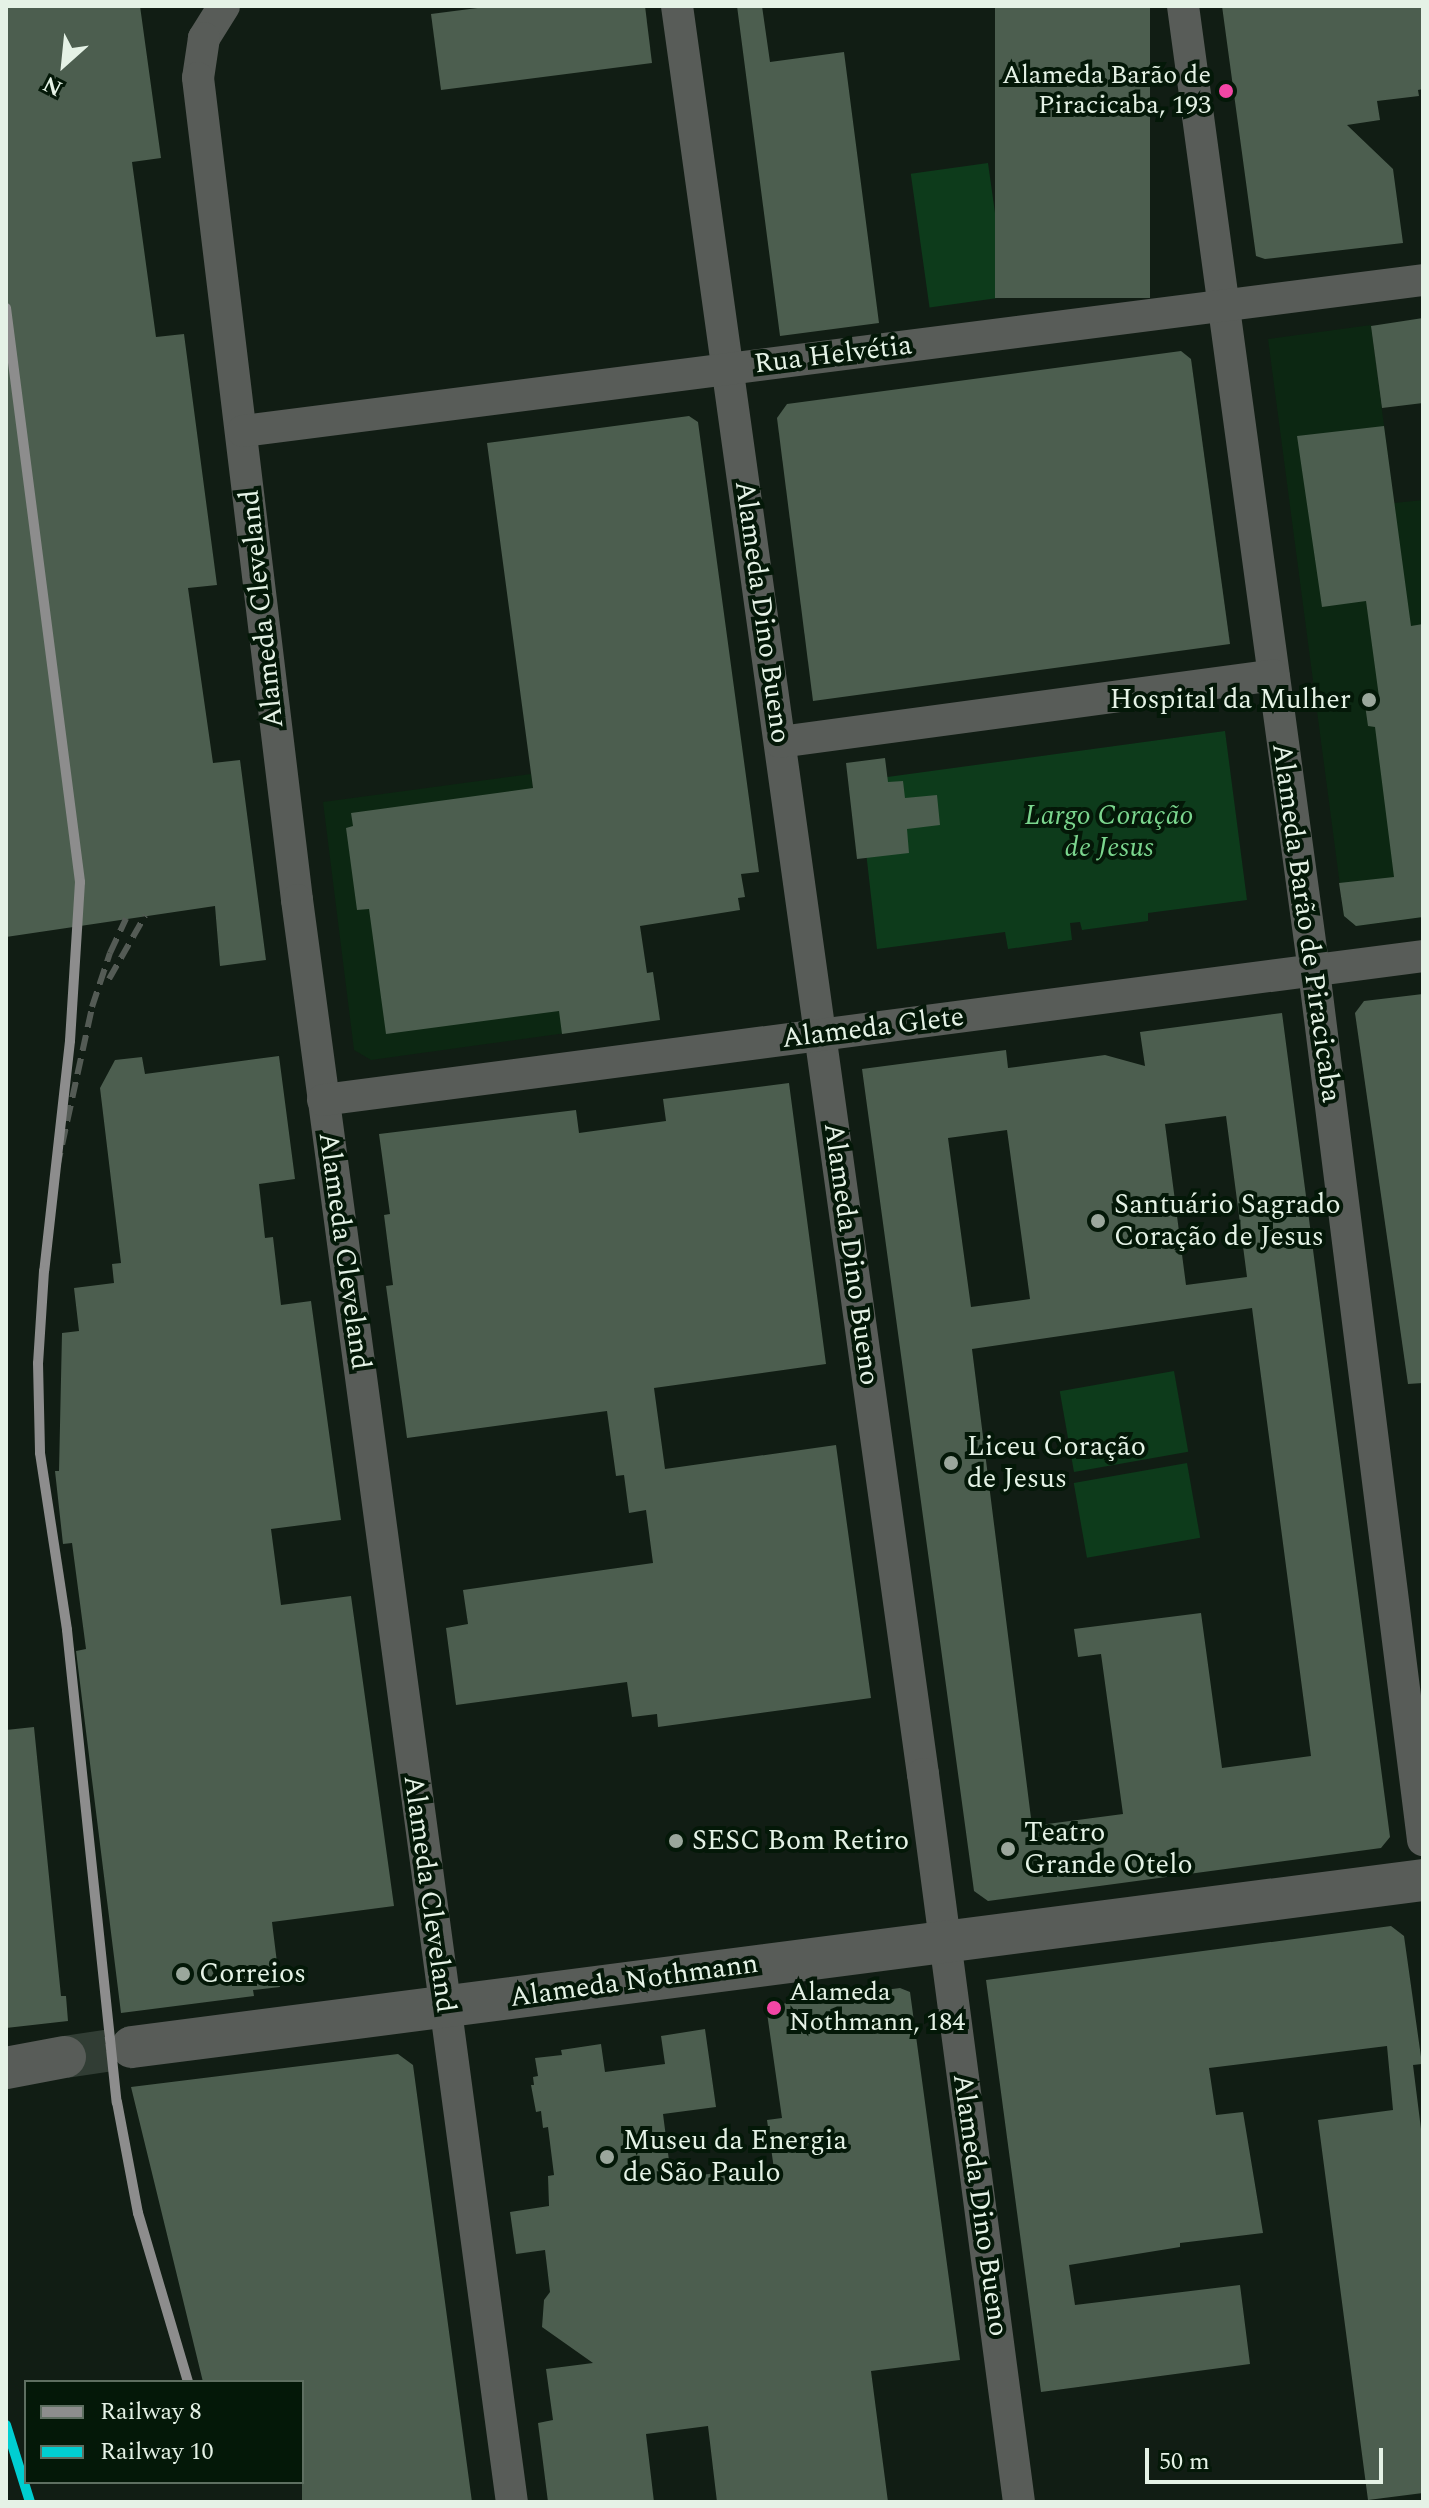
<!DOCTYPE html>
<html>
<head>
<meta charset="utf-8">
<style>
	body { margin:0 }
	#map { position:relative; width:1429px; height:2508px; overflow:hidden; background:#111d14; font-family:Spectral,serif }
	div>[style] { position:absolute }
	.built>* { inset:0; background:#0c2712 }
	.green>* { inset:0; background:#0d3b1b; transform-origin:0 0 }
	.building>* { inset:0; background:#4c5e4f; transform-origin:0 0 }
	.tertiary-tunnel>* { height:42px; margin-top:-21px; transform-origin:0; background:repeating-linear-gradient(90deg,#313d34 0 42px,transparent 0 63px) }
	.minor>* { height:32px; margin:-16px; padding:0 16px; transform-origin:16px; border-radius:16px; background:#585c58 }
	.tertiary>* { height:42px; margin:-21px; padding:0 21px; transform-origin:21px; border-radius:21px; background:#585c58 }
	.rail>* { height:6px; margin-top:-3px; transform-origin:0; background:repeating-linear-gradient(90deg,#545b55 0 16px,transparent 0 24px) }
	.rail-1>* { height:10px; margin:-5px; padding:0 5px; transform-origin:5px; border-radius:5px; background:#8d8d8d }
	.rail-2>* { height:10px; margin:-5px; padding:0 5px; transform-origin:5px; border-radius:5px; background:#00ced1 }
	.dots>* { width:22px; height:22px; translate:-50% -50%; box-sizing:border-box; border:4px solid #041808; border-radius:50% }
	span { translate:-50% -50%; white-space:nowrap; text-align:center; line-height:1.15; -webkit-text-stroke:8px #041808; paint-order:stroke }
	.bus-label { font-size:26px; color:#e5f2e6 }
	.right { translate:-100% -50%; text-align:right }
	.left { translate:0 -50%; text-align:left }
	.street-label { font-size:28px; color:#e5f2e6 }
	.poi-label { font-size:28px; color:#e5f2e6 }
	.park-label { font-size:28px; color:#7bd68e; font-style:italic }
	.frame { position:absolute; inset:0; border:8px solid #e5f2e6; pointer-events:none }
	.legend { position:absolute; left:24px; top:2380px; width:280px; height:104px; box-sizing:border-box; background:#041808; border:2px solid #5e6f61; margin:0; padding:10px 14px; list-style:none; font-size:24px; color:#e5f2e6 }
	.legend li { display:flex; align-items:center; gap:16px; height:40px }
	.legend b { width:40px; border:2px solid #5e6f61 }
	.north { position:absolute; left:24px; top:24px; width:80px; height:80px; -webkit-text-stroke:6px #041808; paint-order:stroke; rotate:207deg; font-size:22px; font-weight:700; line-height:32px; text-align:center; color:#e5f2e6 }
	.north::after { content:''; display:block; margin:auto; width:28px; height:36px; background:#e5f2e6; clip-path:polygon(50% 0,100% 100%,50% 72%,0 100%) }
	.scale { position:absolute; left:1145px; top:2448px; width:238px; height:36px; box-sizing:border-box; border:4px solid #e5f2e6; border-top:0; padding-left:10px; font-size:24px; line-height:28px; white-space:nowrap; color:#e5f2e6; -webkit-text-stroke:6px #041808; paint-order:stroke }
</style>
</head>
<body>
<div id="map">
	<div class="built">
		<div style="clip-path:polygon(1371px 325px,1394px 503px,1423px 500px,1423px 917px,1356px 926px,1344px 916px,1268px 339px)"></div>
		<div style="clip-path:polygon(531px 774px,566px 1033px,371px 1060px,354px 1050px,323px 802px)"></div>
	</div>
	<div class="green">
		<div style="left:988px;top:163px;width:135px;height:78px;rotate:82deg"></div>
		<div style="clip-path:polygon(1225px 731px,1247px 900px,1148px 913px,1148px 921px,1082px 930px,1080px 922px,1070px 923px,1072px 940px,1008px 949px,1005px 932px,877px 949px,858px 781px)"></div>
		<div style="left:1174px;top:1371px;width:82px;height:116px;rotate:80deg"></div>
		<div style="left:1187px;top:1463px;width:76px;height:115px;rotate:80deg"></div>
	</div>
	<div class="building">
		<div style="clip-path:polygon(6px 6px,140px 6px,161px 158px,132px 162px,156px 337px,184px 334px,217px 585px,188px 588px,213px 763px,240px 760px,266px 960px,220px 966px,215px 906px,6px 937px)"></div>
		<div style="clip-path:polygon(493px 6px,645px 6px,652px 63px,441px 90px,431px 14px)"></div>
		<div style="clip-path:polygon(737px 6px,762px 6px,770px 62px,844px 52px,879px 323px,780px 336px)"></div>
		<div style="left:995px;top:6px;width:155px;height:292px"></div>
		<div style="clip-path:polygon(1222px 6px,1423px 6px,1423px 89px,1418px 90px,1419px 96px,1377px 101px,1380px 120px,1347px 125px,1393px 169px,1403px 243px,1265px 259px,1256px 256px)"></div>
		<div style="clip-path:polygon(1423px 318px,1423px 403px,1382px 408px,1371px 326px)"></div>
		<div style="clip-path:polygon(1181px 351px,1191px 359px,1230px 644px,813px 701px,777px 418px,787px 404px)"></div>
		<div style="clip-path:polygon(689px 416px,698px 422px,759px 872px,741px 874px,745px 897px,738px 898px,740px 910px,640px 926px,647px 973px,653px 972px,660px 1020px,562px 1034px,559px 1011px,386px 1034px,369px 909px,357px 910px,346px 828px,353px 826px,351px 813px,533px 788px,487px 443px)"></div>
		<div style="clip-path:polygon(1384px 426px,1411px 626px,1423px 624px,1423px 917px,1356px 926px,1344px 916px,1339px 883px,1394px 877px,1375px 727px,1368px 726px,1364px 698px,1379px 697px,1366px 601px,1322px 607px,1297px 436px)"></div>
		<div style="clip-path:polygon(885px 758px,888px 782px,903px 781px,905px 798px,937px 795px,940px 825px,907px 829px,909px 853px,857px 859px,846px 763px)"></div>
		<div style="clip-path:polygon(1423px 994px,1423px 1383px,1408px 1384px,1355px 1013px,1364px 1001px)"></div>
		<div style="clip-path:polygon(evenodd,1282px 1013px,1390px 1837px,1381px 1848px,988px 1901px,974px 1891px,862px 1069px,1006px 1050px,1008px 1068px,1105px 1055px,1145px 1066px,1140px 1032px,1282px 1013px,1226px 1116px,1247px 1277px,1186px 1285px,1165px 1124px,1226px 1116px,1282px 1013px,1007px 1130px,1030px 1299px,971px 1307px,948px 1138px,1007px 1130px,1282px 1013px,1252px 1308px,1311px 1756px,1222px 1768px,1201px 1613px,1074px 1629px,1078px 1657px,1101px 1654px,1123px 1814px,1032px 1826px,972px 1349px,1252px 1308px)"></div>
		<div style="clip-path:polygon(279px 1056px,295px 1179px,259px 1184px,265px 1238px,273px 1237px,281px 1305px,311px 1301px,341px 1520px,271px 1529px,281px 1605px,351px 1596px,394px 1906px,272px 1922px,280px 1987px,253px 1990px,254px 1996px,121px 2013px,76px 1651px,86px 1649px,72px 1543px,63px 1544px,55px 1471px,59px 1471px,62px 1333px,79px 1331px,74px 1288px,114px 1283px,112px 1264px,121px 1263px,100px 1088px,115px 1060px,142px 1057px,145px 1074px)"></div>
		<div style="clip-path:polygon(789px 1083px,826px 1364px,654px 1388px,665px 1469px,836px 1445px,871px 1698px,658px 1727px,657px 1714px,632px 1717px,627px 1682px,456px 1705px,446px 1628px,468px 1624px,463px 1590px,653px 1563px,646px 1510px,629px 1513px,624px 1475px,616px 1476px,607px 1411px,407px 1438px,386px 1286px,393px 1285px,384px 1215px,390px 1214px,379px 1134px,576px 1110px,579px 1133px,666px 1121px,663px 1099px)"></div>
		<div style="clip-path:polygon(34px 1727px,61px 1996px,66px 1996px,68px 2021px,6px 2028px,6px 1730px)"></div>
		<div style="clip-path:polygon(1391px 1926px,1404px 1936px,1422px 2064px,1413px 2065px,1423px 2145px,1423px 2493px,1368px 2500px,1318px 2120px,1393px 2110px,1387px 2046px,1209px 2068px,1216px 2115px,1243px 2112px,1263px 2233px,1180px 2243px,1180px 2247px,1069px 2265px,1075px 2305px,1240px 2285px,1250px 2364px,1041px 2392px,986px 1980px)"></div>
		<div style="clip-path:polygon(900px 1988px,910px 1992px,960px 2360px,871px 2371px,888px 2502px,717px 2502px,708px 2426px,646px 2434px,654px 2502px,548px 2502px,538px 2423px,553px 2420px,546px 2369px,593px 2363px,542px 2327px,544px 2300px,550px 2292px,545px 2250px,516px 2254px,510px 2212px,549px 2206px,548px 2176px,554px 2175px,548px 2127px,543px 2128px,541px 2111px,536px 2112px,531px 2085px,534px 2085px,533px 2077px,538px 2076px,535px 2058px,562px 2055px,561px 2050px,601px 2044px,605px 2072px,665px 2064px,661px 2036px,705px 2029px,716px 2107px,663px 2114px,671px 2176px,673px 2179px,723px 2172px,727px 2182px,775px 2176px,767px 2120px,782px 2118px,766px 2006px)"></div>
		<div style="clip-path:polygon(398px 2054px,413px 2065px,472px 2502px,302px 2502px,302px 2382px,203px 2382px,131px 2087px)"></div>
	</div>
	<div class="tertiary-tunnel">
		<div style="left:65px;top:2057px;width:68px;rotate:-8.5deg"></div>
	</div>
	<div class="minor">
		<div style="left:224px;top:6px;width:38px;rotate:122deg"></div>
		<div style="left:204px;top:38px;width:40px;rotate:98.5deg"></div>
		<div style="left:198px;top:78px;width:828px;rotate:83.13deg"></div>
		<div style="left:297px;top:900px;width:1616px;rotate:82.36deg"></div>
		<div style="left:677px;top:6px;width:1785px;rotate:82.08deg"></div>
		<div style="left:923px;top:1774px;width:734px;rotate:82.49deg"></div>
		<div style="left:1183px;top:6px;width:974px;rotate:82.27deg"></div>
		<div style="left:1314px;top:971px;width:876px;rotate:82.85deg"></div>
		<div style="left:243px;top:431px;width:1190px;rotate:-7.29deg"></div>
		<div style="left:780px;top:742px;width:498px;rotate:-7.7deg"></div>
		<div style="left:323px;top:1100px;width:1109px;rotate:-7.46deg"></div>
	</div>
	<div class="tertiary">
		<div style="left:132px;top:2047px;width:1302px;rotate:-7.37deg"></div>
		<div style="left:6px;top:2068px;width:60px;rotate:-10.6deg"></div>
	</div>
	<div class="rail">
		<div style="left:109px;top:979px;width:73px;rotate:-60.3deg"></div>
		<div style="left:57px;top:1168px;width:165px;rotate:-77.7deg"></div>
		<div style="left:92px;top:1007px;width:57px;rotate:-71.6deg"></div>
		<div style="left:110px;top:953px;width:38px;rotate:-65deg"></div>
	</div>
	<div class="rail-1">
		<div style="left:6px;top:308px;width:579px;rotate:82.65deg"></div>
		<div style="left:80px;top:882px;width:159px;rotate:93.6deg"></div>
		<div style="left:70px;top:1041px;width:231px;rotate:96.4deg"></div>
		<div style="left:44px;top:1271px;width:92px;rotate:93.7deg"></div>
		<div style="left:38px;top:1363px;width:90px;rotate:88.7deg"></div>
		<div style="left:40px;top:1453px;width:179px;rotate:81.3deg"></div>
		<div style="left:67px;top:1630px;width:475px;rotate:84deg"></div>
		<div style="left:117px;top:2102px;width:113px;rotate:79.3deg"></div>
		<div style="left:138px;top:2213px;width:176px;rotate:73.5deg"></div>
	</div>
	<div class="rail-2">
		<div style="left:6px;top:2425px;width:81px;rotate:72.7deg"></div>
	</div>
	<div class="dots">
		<div style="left:1226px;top:91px;background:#f346a5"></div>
		<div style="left:1369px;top:700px;background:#9ba79c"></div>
		<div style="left:1098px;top:1221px;background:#9ba79c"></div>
		<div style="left:951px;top:1463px;background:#9ba79c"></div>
		<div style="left:676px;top:1841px;background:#9ba79c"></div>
		<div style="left:1008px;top:1849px;background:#9ba79c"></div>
		<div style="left:183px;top:1974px;background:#9ba79c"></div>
		<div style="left:774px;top:2008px;background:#f346a5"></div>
		<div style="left:607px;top:2157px;background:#9ba79c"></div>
	</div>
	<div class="bus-label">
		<span class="right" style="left:1211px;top:91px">Alameda Barão de<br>Piracicaba, 193</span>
		<span class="left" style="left:789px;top:2008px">Alameda<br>Nothmann, 184</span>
	</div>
	<div class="street-label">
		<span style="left:833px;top:355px;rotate:-7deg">Rua Helvétia</span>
		<span style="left:262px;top:609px;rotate:-96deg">Alameda Cleveland</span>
		<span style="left:762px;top:612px;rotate:82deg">Alameda Dino Bueno</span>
		<span style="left:1306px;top:923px;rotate:82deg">Alameda Barão de Piracicaba</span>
		<span style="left:873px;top:1028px;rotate:-7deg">Alameda Glete</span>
		<span style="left:344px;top:1251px;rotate:82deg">Alameda Cleveland</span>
		<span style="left:851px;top:1254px;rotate:82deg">Alameda Dino Bueno</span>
		<span style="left:429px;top:1894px;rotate:82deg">Alameda Cleveland</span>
		<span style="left:634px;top:1981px;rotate:-8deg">Alameda Nothmann</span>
		<span style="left:980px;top:2205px;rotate:82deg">Alameda Dino Bueno</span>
	</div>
	<div class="poi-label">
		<span class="right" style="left:1351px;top:700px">Hospital da Mulher</span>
		<span class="left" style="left:1114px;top:1221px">Santuário Sagrado<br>Coração de Jesus</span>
		<span class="left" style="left:967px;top:1463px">Liceu Coração<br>de Jesus</span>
		<span class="left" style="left:1024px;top:1849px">Teatro<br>Grande Otelo</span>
		<span class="left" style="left:692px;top:1841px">SESC Bom Retiro</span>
		<span class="left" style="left:199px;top:1974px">Correios</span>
		<span class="left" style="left:623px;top:2157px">Museu da Energia<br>de São Paulo</span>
	</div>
	<div class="park-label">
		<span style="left:1109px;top:832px">Largo Coração<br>de Jesus</span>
	</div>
	<div class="frame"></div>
	<ul class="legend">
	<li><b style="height:10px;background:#8d8d8d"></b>Railway 8</li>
	<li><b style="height:10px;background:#00ced1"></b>Railway 10</li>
	</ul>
	<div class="north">N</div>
	<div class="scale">50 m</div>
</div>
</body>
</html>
